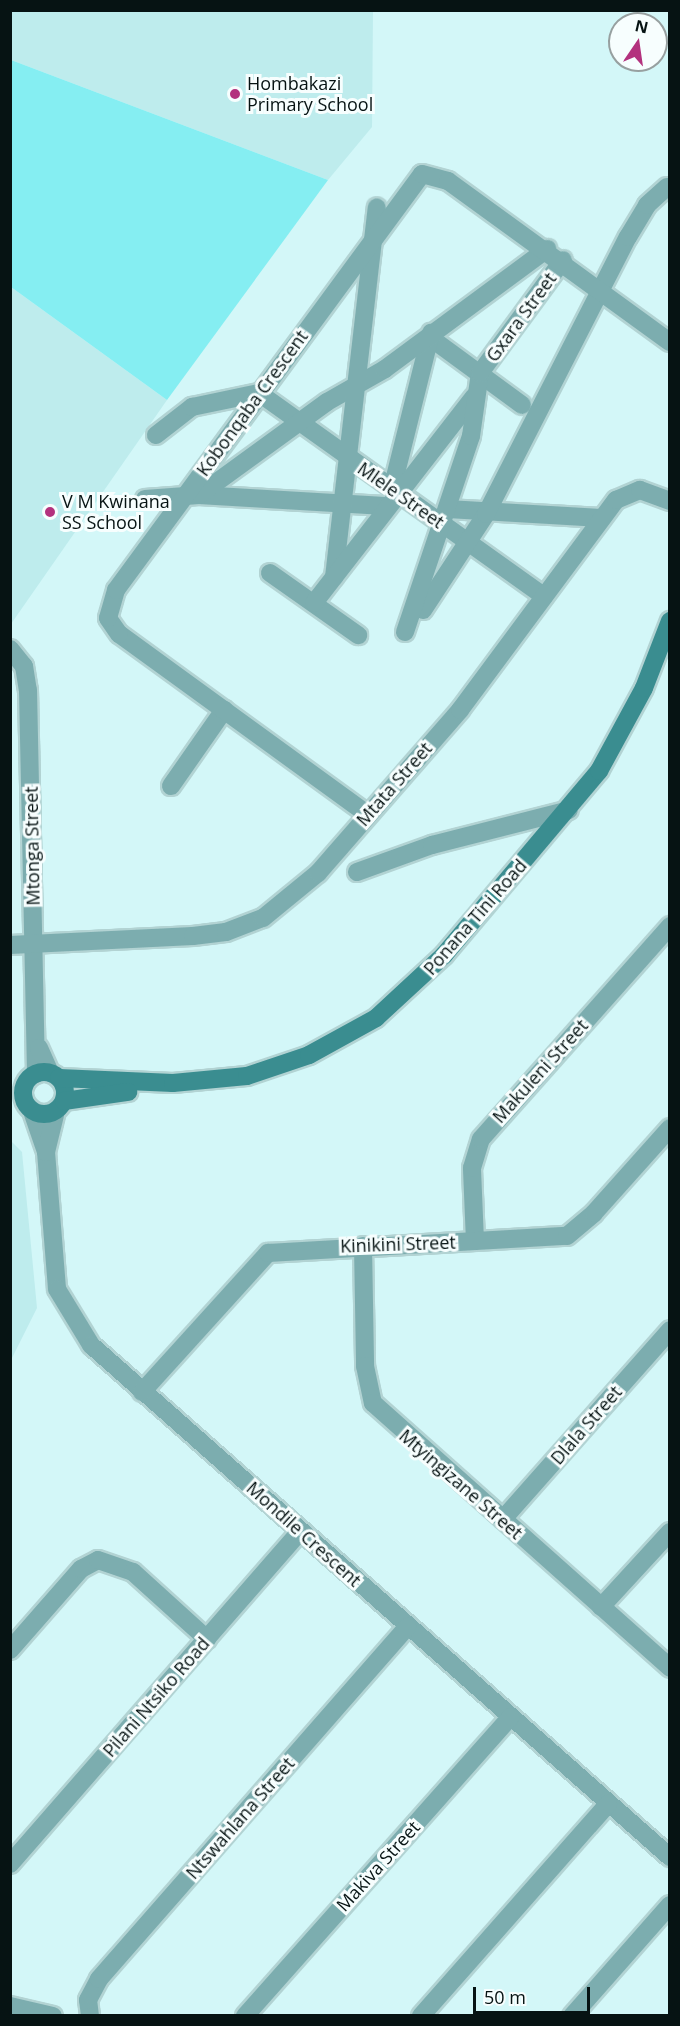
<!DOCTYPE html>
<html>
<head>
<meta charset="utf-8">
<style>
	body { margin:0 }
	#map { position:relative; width:680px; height:2026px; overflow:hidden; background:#d3f7f8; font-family:"Open Sans",sans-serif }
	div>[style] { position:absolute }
	.built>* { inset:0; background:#beeced }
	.green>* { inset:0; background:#85eef2 }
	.roads { filter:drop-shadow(2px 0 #b2d3d3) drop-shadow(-2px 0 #b2d3d3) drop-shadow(0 2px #b2d3d3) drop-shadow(0 -2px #b2d3d3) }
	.street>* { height:18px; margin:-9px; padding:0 9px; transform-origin:9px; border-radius:9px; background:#7cadaf }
	.secondary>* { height:18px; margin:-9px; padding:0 9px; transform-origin:9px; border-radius:9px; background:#3a8d90 }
	.secondary>.ring { margin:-9px; padding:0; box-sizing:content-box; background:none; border:18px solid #3a8d90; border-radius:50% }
	.dots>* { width:16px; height:16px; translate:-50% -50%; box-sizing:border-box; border:3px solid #f7fefe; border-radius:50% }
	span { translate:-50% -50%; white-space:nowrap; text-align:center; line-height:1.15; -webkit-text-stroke:6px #f7fefe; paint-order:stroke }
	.poi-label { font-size:18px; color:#061313 }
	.left { translate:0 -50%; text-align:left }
	.street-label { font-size:18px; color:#061313 }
	.frame { position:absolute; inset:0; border:12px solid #061313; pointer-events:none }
	.north { position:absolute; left:608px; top:12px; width:60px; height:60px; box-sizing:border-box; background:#f7fefe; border:2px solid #97a0a0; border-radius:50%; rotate:13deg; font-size:16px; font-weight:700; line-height:24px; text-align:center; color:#061313 }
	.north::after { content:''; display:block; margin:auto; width:21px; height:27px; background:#b3327e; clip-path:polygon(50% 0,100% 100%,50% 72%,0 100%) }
	.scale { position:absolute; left:473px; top:1987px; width:117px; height:27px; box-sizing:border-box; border:3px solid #061313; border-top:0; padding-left:8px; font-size:18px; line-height:21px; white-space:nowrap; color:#061313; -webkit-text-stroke:4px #f7fefe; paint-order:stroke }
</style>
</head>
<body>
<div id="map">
	<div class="built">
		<div style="clip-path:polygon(10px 11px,373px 11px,372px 127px,328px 180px,11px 60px)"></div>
		<div style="clip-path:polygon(11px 287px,167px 400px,11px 624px)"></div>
		<div style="clip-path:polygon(11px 1141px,22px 1152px,37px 1308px,11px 1360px)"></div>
	</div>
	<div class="green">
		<div style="clip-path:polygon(11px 60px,328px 180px,167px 400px,11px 287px)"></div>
	</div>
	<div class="roads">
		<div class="street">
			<div style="left:439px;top:344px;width:103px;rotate:36.3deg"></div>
			<div style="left:156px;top:435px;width:46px;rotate:-37.9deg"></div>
			<div style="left:192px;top:407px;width:68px;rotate:-11.8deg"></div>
			<div style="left:259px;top:393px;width:350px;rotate:35.5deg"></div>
			<div style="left:392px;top:489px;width:161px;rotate:-76deg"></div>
			<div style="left:199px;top:495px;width:186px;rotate:3.4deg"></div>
			<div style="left:145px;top:499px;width:54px;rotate:-4.2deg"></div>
			<div style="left:199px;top:495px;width:158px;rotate:-36deg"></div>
			<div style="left:327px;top:402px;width:67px;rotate:-29.6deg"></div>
			<div style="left:385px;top:369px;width:202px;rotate:-36.5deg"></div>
			<div style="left:448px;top:509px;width:153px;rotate:3.4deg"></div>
			<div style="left:270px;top:573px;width:108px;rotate:35.2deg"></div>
			<div style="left:334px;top:577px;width:372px;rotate:-83.4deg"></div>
			<div style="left:314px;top:603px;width:261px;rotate:-52.2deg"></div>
			<div style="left:423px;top:610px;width:115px;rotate:-56.7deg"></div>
			<div style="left:486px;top:514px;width:311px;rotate:-62.9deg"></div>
			<div style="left:628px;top:237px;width:37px;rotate:-59deg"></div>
			<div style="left:647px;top:205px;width:27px;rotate:-42deg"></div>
			<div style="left:405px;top:632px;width:207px;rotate:-71.4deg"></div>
			<div style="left:471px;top:436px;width:64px;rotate:-81.9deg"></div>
			<div style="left:480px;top:373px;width:140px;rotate:-53.7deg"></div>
			<div style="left:10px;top:649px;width:22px;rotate:51deg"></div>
			<div style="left:24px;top:666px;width:24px;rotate:81deg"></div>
			<div style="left:28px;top:690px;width:384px;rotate:88.8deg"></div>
			<div style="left:171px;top:786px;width:93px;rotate:-55.1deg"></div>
			<div style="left:367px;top:814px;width:306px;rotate:-144deg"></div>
			<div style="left:119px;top:634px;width:19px;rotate:-125deg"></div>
			<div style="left:108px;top:618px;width:29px;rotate:-74deg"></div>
			<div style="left:116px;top:590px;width:516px;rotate:-53.66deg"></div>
			<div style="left:422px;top:174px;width:27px;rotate:15deg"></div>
			<div style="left:448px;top:181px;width:274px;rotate:36deg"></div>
			<div style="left:357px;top:872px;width:80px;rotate:-19.8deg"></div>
			<div style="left:432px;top:845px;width:141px;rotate:-14.3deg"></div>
			<div style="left:10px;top:945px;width:183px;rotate:-2.8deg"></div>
			<div style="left:193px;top:936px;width:33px;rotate:-7deg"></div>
			<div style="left:226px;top:932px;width:40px;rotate:-21deg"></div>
			<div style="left:263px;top:918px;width:71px;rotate:-39.3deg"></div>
			<div style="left:318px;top:873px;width:216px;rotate:-48.9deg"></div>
			<div style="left:460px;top:710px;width:262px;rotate:-53.4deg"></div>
			<div style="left:616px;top:500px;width:26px;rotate:-23deg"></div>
			<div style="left:640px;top:490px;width:32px;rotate:20deg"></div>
			<div style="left:39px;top:1048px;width:27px;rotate:66deg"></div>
			<div style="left:32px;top:1111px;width:43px;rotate:71.1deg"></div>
			<div style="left:46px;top:1152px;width:137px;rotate:85.4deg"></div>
			<div style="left:57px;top:1289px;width:66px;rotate:58.7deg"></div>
			<div style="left:91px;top:1345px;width:773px;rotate:41.49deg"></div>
			<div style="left:46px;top:1152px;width:42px;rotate:-76.3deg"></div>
			<div style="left:475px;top:1241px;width:73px;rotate:-92.4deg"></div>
			<div style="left:472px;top:1168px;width:30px;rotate:-73deg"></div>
			<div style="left:481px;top:1139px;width:285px;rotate:-48.4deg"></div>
			<div style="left:363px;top:1246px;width:120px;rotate:89deg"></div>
			<div style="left:365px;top:1366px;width:38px;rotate:78deg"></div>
			<div style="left:373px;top:1403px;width:398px;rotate:41.7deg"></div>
			<div style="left:142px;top:1392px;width:188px;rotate:-47.8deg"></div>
			<div style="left:268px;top:1253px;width:299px;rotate:-3.3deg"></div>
			<div style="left:567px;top:1236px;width:35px;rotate:-40deg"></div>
			<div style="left:594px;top:1213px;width:114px;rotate:-48.2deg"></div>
			<div style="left:503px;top:1519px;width:252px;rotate:-48.5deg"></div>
			<div style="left:601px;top:1607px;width:102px;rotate:-47.4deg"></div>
			<div style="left:10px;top:1650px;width:108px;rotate:-48.8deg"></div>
			<div style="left:81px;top:1569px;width:19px;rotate:-28deg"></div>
			<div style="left:98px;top:1560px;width:37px;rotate:19deg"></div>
			<div style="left:133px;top:1572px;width:100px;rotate:42.2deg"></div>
			<div style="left:10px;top:1864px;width:442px;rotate:-48.9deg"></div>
			<div style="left:10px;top:2006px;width:44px;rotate:13.1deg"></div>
			<div style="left:90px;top:2016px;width:16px;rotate:-97deg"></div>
			<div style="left:88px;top:2000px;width:24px;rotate:-62deg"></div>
			<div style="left:99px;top:1979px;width:468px;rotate:-48.8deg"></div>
			<div style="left:245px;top:2016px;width:400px;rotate:-48.4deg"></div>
			<div style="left:421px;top:2016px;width:283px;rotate:-48.6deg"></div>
			<div style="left:572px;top:2016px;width:148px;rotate:-48.6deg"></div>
		</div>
		<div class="secondary">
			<div class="ring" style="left:23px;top:1072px;width:24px;height:24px"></div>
			<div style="left:59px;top:1078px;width:114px;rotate:2.5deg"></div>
			<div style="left:173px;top:1083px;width:74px;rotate:-5.4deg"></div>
			<div style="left:247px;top:1076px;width:65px;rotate:-18.7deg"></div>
			<div style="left:309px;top:1055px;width:77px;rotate:-28.9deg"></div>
			<div style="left:376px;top:1018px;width:93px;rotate:-42.8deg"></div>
			<div style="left:444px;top:955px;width:241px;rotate:-49.9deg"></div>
			<div style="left:599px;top:771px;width:94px;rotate:-61.5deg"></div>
			<div style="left:644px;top:688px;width:72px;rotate:-68.8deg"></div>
			<div style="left:64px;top:1101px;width:65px;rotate:-8deg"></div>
		</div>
	</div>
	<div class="dots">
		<div style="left:235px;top:94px;background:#b3327e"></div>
		<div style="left:50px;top:512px;background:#b3327e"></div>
	</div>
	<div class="poi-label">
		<span class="left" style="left:247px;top:94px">Hombakazi<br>Primary School</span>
		<span class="left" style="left:62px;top:512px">V M Kwinana<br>SS School</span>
	</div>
	<div class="street-label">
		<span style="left:521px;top:317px;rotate:-54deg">Gxara Street</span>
		<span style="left:252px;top:403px;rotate:-54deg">Kobonqaba Crescent</span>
		<span style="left:401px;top:495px;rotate:35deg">Mlele Street</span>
		<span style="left:394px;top:784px;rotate:-49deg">Mtata Street</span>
		<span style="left:32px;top:846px;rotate:-91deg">Mtonga Street</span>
		<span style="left:475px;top:917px;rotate:-49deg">Ponana Tini Road</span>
		<span style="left:540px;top:1071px;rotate:-48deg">Makuleni Street</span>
		<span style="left:398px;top:1244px;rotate:-2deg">Kinikini Street</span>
		<span style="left:586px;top:1425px;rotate:-49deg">Dlala Street</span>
		<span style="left:461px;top:1484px;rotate:41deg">Mtyingizane Street</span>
		<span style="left:304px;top:1534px;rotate:42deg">Mondile Crescent</span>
		<span style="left:156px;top:1697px;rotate:-49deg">Pilani Ntsiko Road</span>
		<span style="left:240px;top:1818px;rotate:-49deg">Ntswahlana Street</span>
		<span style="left:378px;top:1866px;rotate:-48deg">Makiva Street</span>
	</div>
	<div class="frame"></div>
	<div class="north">N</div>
	<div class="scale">50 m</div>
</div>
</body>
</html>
